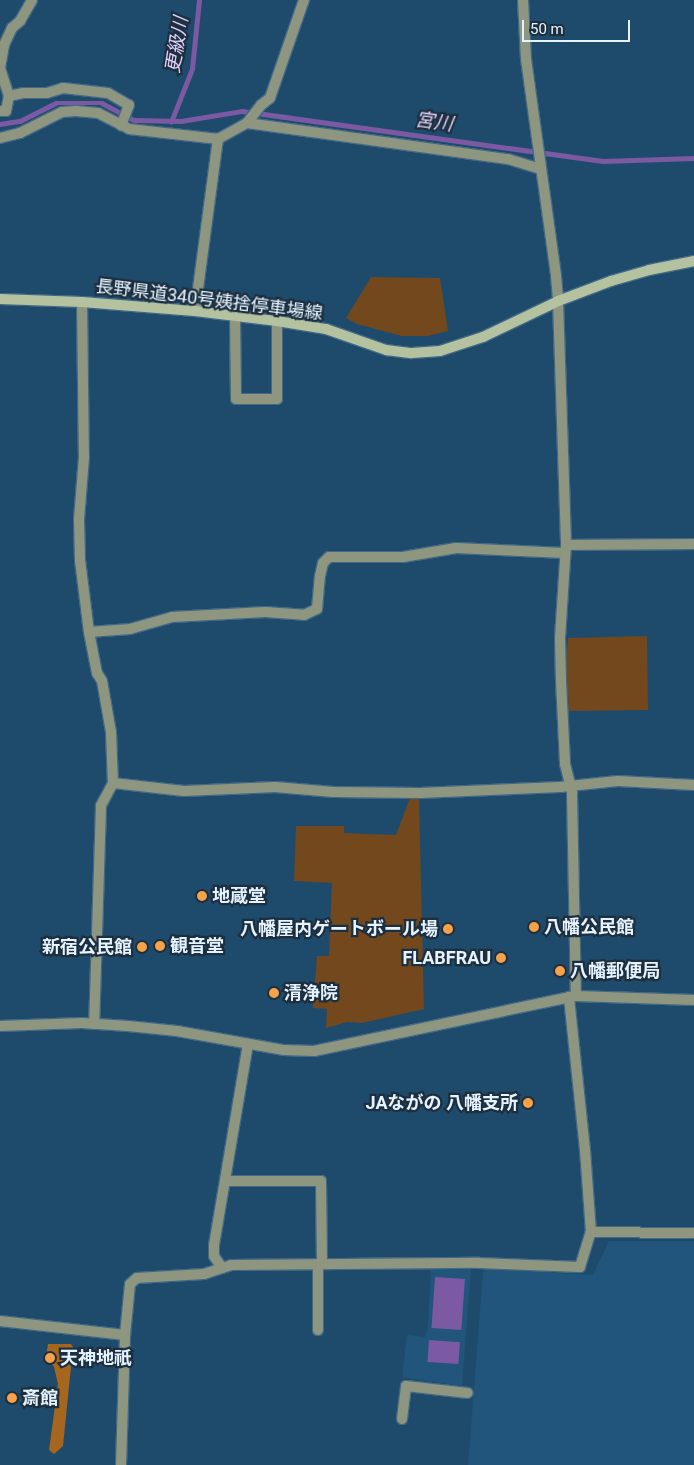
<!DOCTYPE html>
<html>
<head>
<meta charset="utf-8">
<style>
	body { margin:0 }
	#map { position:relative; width:694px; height:1465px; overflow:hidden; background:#1e4b6c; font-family:Roboto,"Noto Sans JP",sans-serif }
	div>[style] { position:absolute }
	.built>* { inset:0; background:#21557b }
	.green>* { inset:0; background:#72481c }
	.forest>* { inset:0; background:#a6661d }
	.water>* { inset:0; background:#7b59a3; transform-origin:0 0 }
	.stream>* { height:4.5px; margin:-2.25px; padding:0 2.25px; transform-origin:2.25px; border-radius:2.25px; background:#7b59a3 }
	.roads { filter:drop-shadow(1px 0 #426986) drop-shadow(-1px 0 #426986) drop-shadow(0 1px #426986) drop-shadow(0 -1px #426986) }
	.minor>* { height:10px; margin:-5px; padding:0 5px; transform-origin:5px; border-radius:5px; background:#8e9680 }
	.tertiary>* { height:10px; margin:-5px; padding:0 5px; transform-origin:5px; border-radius:5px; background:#8e9680 }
	.secondary>* { height:10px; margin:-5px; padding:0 5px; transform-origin:5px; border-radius:5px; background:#b5c29f }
	.dots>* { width:14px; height:14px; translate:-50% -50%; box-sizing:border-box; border:2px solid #1d2f3f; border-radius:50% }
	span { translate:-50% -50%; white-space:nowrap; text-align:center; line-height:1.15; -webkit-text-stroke:4.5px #1d2f3f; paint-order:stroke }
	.street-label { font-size:18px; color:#e5f3ff }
	.poi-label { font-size:18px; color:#e5f3ff; font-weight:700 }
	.left { translate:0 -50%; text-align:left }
	.right { translate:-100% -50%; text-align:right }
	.water-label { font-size:19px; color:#e1d0f9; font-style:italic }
	.scale { position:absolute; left:522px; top:20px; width:108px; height:22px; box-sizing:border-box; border:2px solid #e5f3ff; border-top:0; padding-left:6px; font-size:15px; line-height:18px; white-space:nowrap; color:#e5f3ff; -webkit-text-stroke:4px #1d2f3f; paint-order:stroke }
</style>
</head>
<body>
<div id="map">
	<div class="built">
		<div style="clip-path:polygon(609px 1241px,694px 1241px,694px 1465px,468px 1465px,483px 1272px,488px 1268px,593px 1275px)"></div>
		<div style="clip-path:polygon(471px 1267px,462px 1386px,402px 1377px,407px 1335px,425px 1337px,428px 1326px,431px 1268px)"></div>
	</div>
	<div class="green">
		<div style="clip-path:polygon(371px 277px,440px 278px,448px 331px,428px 336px,402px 336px,357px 324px,346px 318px)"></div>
		<div style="clip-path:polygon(647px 636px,648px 710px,569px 711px,566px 665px,568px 638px)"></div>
		<div style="clip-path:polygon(410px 798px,419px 798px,424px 1009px,362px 1023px,347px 1022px,326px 1028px,327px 1009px,313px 1008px,317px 956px,329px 956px,332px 883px,294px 881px,296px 826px,344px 826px,344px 833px,396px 835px)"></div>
	</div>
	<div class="forest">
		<div style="clip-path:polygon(48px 1344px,71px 1344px,73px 1347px,63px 1446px,54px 1454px,49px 1450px,58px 1384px,54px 1367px,46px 1357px)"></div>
	</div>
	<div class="water">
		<div style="left:435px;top:1277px;width:30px;height:51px;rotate:4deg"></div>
		<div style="left:429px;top:1340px;width:31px;height:22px;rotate:4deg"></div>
	</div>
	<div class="stream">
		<div style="left:171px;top:122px;width:57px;rotate:-68.4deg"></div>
		<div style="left:192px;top:69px;width:69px;rotate:-84.2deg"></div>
		<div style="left:0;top:124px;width:20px;rotate:-9deg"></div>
		<div style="left:20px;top:121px;width:40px;rotate:-26.6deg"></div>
		<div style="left:56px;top:103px;width:46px"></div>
		<div style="left:102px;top:103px;width:36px;rotate:28deg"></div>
		<div style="left:134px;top:120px;width:47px;rotate:1.2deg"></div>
		<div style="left:181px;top:121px;width:62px;rotate:-9.3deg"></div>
		<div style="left:242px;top:111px;width:364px;rotate:7.9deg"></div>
		<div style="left:603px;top:161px;width:91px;rotate:-1.9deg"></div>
	</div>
	<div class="roads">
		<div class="minor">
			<div style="left:523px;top:0;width:59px;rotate:87.1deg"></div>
			<div style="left:526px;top:59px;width:219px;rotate:82.1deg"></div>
			<div style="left:556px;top:276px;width:25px;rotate:85deg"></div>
			<div style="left:558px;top:301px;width:244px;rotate:88.1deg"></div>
			<div style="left:566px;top:545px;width:93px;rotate:93.7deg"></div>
			<div style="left:560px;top:638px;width:43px;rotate:88.7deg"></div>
			<div style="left:561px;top:681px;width:83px;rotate:87.2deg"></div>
			<div style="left:565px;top:764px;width:30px;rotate:76deg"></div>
			<div style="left:572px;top:793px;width:203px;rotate:88.9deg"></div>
			<div style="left:9px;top:96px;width:14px;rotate:-12deg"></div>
			<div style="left:23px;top:93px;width:24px"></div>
			<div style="left:47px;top:93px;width:17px;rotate:-17deg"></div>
			<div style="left:63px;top:88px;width:45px;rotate:6.3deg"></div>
			<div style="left:108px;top:93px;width:24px;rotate:30deg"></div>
			<div style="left:129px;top:105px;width:22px;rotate:111deg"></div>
			<div style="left:0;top:111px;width:6px"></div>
			<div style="left:6px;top:111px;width:15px;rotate:-79deg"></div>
			<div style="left:9px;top:96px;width:29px;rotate:-108deg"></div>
			<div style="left:0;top:68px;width:23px;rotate:-80deg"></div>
			<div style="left:4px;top:45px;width:19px;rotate:-65deg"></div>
			<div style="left:12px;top:28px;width:11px;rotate:-41deg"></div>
			<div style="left:20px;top:21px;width:24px;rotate:-60deg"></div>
			<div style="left:247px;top:123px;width:263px;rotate:7.9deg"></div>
			<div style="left:508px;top:159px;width:34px;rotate:17deg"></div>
			<div style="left:0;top:138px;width:21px;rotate:-14deg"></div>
			<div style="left:20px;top:133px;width:47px;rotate:-26.6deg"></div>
			<div style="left:62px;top:112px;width:14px;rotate:-4deg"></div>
			<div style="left:76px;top:111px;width:22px;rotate:5deg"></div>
			<div style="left:98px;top:113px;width:35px;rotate:27deg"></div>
			<div style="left:129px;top:129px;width:90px;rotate:6.4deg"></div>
			<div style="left:82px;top:302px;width:155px;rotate:89.3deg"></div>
			<div style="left:84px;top:457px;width:62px;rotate:94.6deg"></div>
			<div style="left:79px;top:519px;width:41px;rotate:88.6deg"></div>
			<div style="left:80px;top:560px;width:73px;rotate:82.9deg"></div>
			<div style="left:89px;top:632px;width:42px;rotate:79deg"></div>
			<div style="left:97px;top:673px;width:9px;rotate:58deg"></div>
			<div style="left:102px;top:681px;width:52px;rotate:80deg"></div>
			<div style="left:111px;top:732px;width:51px;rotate:87.8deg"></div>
			<div style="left:113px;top:783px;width:26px;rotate:118deg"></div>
			<div style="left:101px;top:806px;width:218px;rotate:91.8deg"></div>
			<div style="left:195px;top:311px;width:174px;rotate:-82.4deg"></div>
			<div style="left:218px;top:139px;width:33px;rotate:-29deg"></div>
			<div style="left:247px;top:123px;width:23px;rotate:-52deg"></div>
			<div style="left:261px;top:105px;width:11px;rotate:-38deg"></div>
			<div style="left:270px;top:98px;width:104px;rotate:-70.9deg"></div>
			<div style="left:235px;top:316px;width:83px;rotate:89.3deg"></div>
			<div style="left:236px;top:399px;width:41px"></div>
			<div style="left:277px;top:399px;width:78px;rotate:-90deg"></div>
			<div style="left:566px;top:545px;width:128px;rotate:-0.4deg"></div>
			<div style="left:89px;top:632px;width:41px;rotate:-4.2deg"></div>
			<div style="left:130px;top:629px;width:44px;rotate:-15.9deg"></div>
			<div style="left:172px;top:617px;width:93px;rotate:-3.1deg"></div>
			<div style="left:265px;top:612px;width:39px;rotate:4deg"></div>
			<div style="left:304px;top:615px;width:14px;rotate:-25deg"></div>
			<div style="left:317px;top:609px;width:33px;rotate:-85deg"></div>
			<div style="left:320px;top:576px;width:13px;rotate:-77deg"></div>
			<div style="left:323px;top:563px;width:8px;rotate:-45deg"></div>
			<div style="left:329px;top:557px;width:74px"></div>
			<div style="left:403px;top:557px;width:54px;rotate:-9.6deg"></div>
			<div style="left:456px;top:548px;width:109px;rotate:2.6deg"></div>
			<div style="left:113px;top:783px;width:71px;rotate:6.4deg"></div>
			<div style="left:184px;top:791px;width:91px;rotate:-2.5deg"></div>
			<div style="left:275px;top:787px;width:59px;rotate:4.8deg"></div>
			<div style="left:334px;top:792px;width:86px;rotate:0.7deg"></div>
			<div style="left:420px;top:793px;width:140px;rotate:-2.5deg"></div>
			<div style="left:560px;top:787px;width:58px;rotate:-5.9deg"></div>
			<div style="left:618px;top:781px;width:76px;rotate:3deg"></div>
			<div style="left:0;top:1026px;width:82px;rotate:-2.1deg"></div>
			<div style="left:82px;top:1023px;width:46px;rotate:3.7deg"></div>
			<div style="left:128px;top:1026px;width:49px;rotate:5.8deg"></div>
			<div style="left:177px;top:1031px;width:109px;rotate:10.1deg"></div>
			<div style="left:284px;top:1050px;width:30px;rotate:2deg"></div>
			<div style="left:314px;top:1051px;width:268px;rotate:-11.9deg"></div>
			<div style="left:576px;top:996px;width:118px;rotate:1.9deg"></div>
			<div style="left:226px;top:1181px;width:95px"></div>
			<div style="left:321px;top:1181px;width:83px;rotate:89.3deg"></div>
			<div style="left:222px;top:1268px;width:14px;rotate:-124deg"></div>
			<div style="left:214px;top:1256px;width:11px;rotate:-90deg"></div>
			<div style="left:214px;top:1245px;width:204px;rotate:-80.4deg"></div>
			<div style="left:0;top:1321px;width:126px;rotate:6.4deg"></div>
			<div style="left:125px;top:1335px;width:51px;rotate:-84.4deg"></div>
			<div style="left:130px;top:1284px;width:9px;rotate:-41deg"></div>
			<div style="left:137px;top:1278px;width:67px;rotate:-3.4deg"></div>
			<div style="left:204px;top:1274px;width:28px;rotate:-18deg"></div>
			<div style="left:231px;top:1265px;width:248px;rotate:-0.5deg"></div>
			<div style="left:479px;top:1263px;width:101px;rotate:2.3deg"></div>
			<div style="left:580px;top:1267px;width:37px;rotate:-73deg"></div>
			<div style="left:591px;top:1232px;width:82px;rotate:-94.2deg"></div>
			<div style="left:585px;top:1150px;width:154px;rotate:-96deg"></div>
			<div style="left:318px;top:1330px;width:66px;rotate:-90deg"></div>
			<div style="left:402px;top:1419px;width:33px;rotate:-83deg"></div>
			<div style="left:406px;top:1386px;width:62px;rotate:6.4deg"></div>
			<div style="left:121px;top:1465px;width:130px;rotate:-88.2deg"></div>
		</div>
		<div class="tertiary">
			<div style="left:591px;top:1232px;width:103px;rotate:0.6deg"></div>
		</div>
		<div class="secondary">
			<div style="left:0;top:299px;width:82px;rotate:2.1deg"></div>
			<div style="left:82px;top:302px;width:113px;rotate:4.6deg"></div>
			<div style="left:195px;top:311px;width:83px;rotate:7deg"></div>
			<div style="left:277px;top:321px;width:50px;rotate:9.3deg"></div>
			<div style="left:326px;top:329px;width:64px;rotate:19.3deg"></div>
			<div style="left:386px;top:350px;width:26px;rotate:7deg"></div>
			<div style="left:412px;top:353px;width:28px;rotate:-4deg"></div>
			<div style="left:440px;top:351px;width:45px;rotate:-18deg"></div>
			<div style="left:483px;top:337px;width:83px;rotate:-25.6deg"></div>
			<div style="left:558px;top:301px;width:57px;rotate:-20.7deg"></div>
			<div style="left:611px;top:281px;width:40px;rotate:-16deg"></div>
			<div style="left:649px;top:270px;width:46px;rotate:-11.3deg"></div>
		</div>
	</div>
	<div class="dots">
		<div style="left:202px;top:896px;background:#f7a248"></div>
		<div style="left:534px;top:927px;background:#f7a248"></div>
		<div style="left:448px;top:929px;background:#f7a248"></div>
		<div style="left:160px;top:946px;background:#f7a248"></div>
		<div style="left:142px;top:947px;background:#f7a248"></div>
		<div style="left:501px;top:958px;background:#f7a248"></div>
		<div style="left:560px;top:971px;background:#f7a248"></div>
		<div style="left:274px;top:993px;background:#f7a248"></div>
		<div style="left:528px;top:1103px;background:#f7a248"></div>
		<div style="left:50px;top:1358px;background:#f7a248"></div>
		<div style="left:12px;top:1398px;background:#f7a248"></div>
	</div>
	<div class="street-label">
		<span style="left:209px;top:300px;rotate:7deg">長野県道340号姨捨停車場線</span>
	</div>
	<div class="poi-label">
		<span class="left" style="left:212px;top:896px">地蔵堂</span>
		<span class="left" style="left:544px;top:927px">八幡公民館</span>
		<span class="right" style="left:438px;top:929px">八幡屋内ゲートボール場</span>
		<span class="left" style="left:170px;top:946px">観音堂</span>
		<span class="right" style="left:132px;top:947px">新宿公民館</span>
		<span class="right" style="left:491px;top:958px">FLABFRAU</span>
		<span class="left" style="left:570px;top:971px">八幡郵便局</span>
		<span class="left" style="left:284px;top:993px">清浄院</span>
		<span class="right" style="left:518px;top:1103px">JAながの 八幡支所</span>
		<span class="left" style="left:60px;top:1358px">天神地祇</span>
		<span class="left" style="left:22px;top:1398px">斎館</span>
	</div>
	<div class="water-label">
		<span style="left:177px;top:45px;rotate:-81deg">更級川</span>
		<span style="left:434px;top:122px;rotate:8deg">宮川</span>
	</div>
	<div class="scale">50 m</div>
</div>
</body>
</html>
